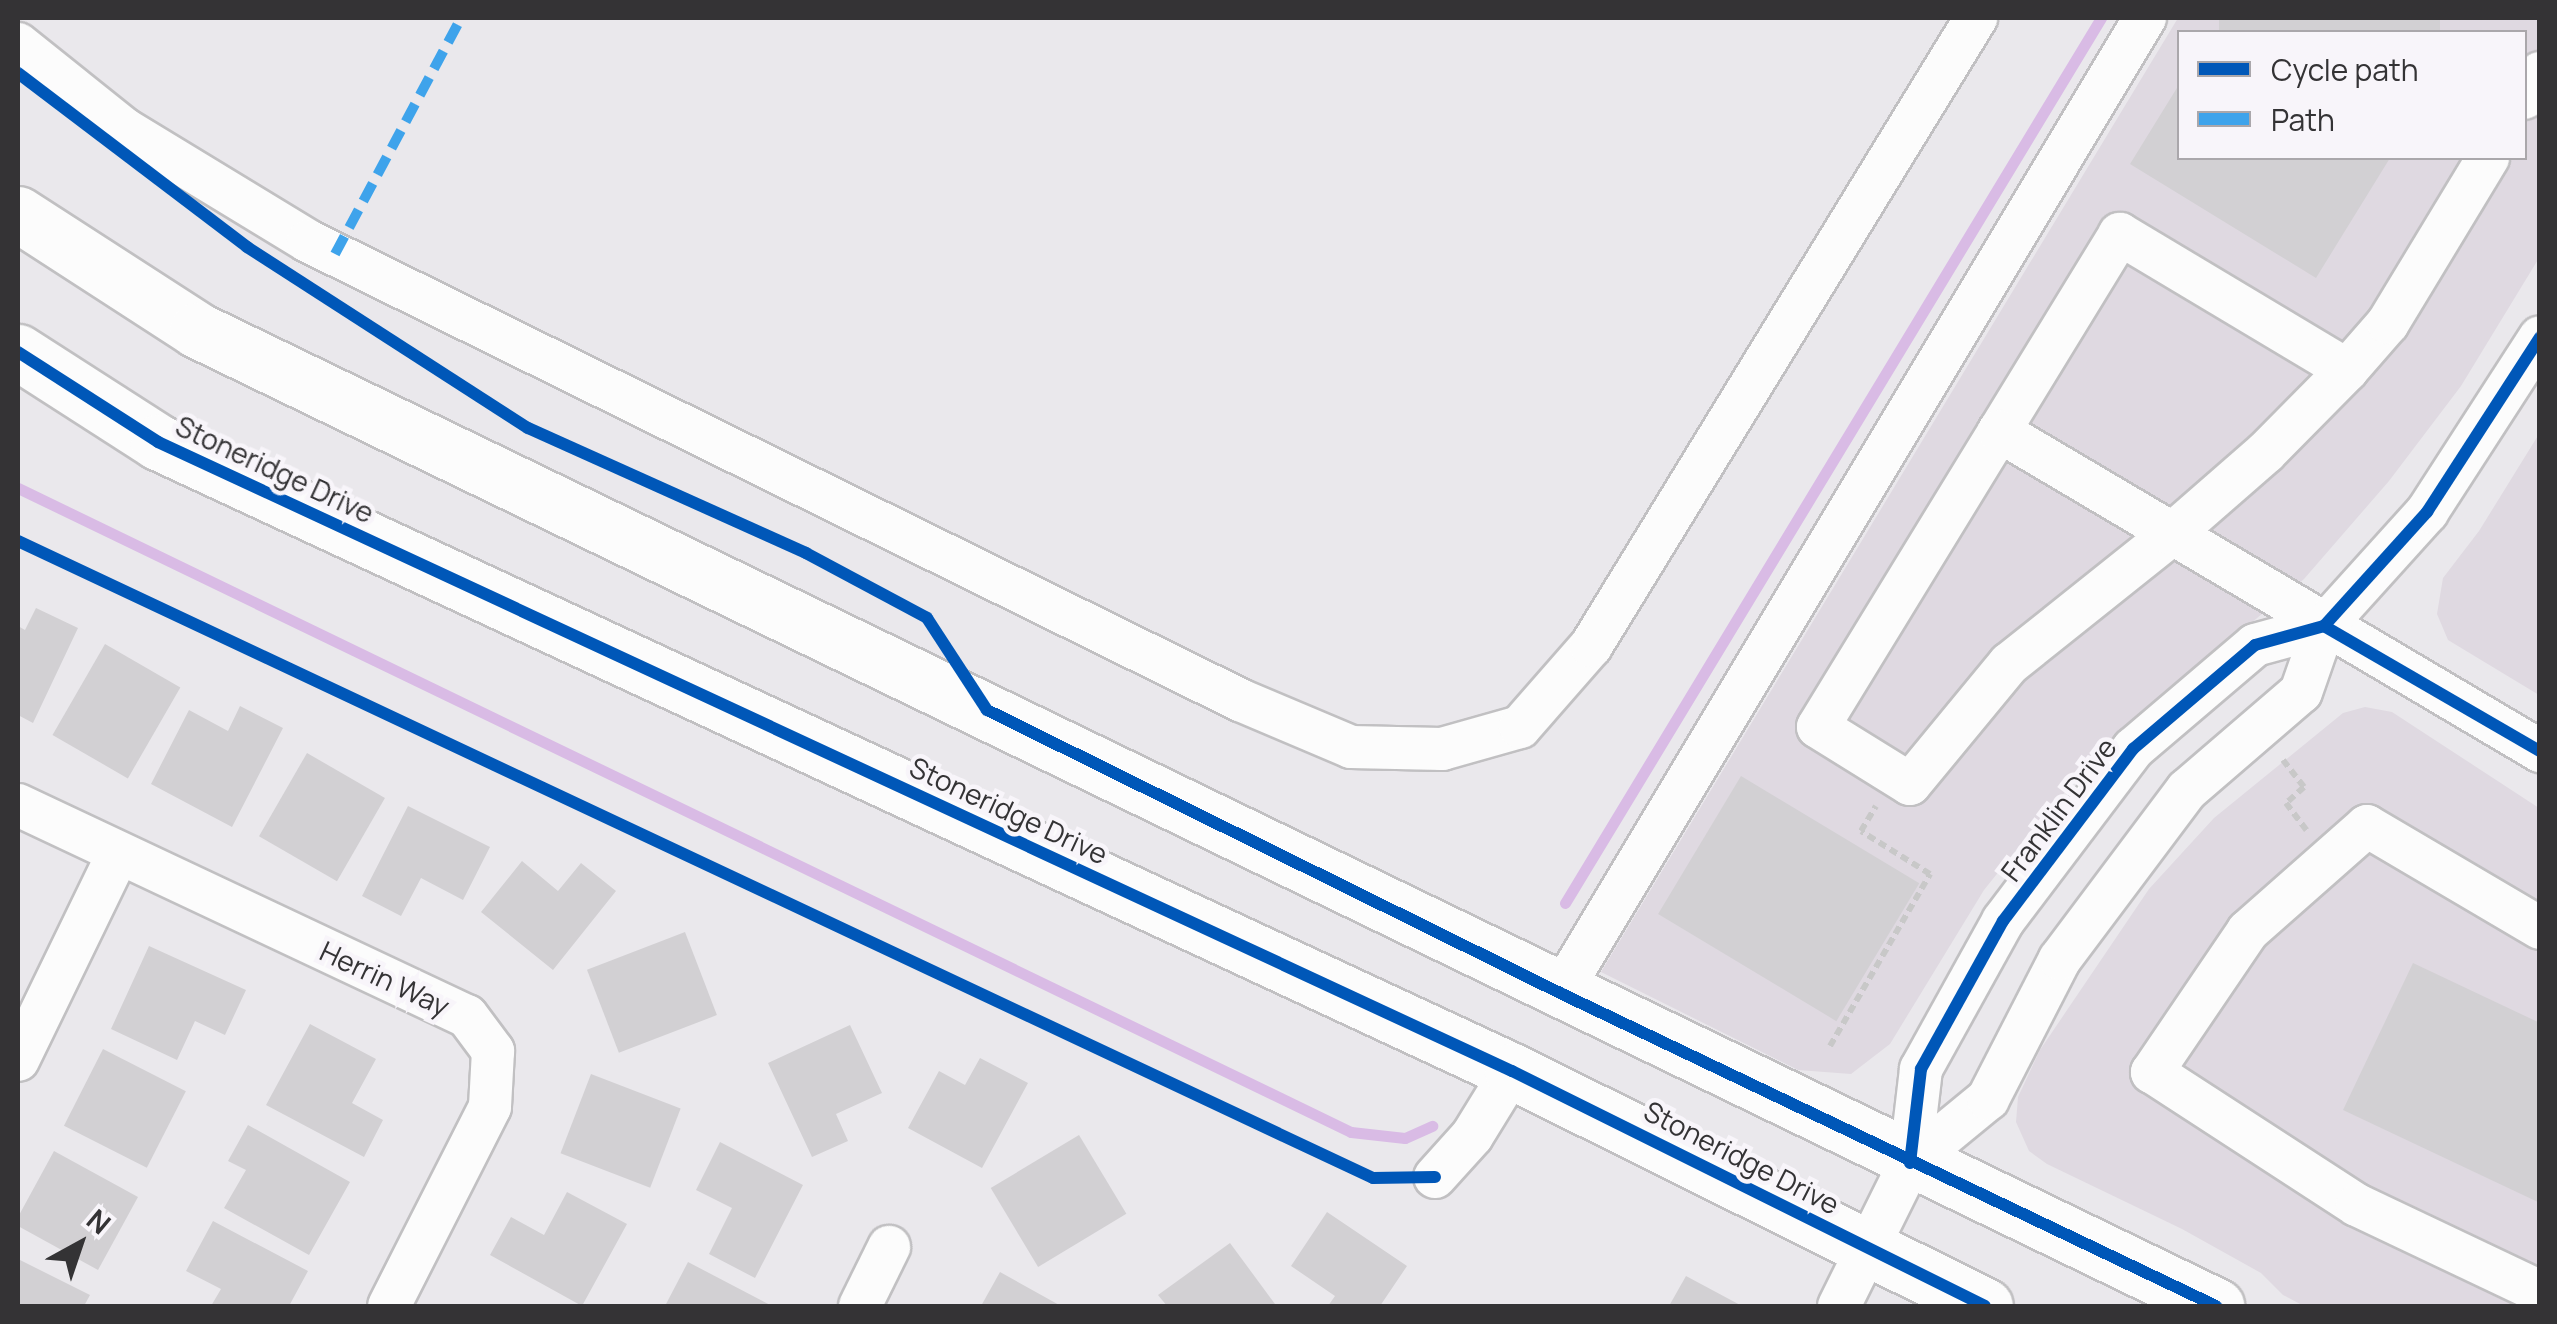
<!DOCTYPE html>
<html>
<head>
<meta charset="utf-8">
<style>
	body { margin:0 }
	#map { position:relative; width:2557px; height:1324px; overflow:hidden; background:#eae8ec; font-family:Manrope,sans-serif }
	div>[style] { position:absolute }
	.built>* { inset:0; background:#dfd9e1 }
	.stream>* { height:11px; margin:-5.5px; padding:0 5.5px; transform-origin:5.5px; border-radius:5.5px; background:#d9bbe5 }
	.building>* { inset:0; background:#d2d0d3; transform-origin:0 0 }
	.path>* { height:6px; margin-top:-3px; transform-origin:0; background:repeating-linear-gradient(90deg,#c8c8c8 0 8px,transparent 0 13px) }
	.roads { filter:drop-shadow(2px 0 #c1c0c2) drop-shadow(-2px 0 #c1c0c2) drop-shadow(0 2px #c1c0c2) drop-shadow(0 -2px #c1c0c2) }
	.minor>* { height:42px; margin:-21px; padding:0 21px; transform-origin:21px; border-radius:21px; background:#fcfcfc }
	.major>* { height:55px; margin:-27.5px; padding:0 27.5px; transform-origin:27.5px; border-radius:27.5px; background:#fcfcfc }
	.quiet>* { height:10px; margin-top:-5px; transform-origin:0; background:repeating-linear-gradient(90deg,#3ea3eb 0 20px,transparent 0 30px) }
	.cycleway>* { height:12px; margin:-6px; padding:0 6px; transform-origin:6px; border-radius:6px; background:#0057b8 }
	span { translate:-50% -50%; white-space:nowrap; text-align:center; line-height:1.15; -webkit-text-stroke:9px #f8f5fa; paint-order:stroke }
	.street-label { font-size:28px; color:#343335 }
	.frame { position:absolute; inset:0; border:20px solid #343335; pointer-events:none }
	.legend { position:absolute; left:2177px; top:30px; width:350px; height:130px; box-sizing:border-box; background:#f8f5fa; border:2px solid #aaa7ab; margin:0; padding:12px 18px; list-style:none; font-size:30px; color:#343335 }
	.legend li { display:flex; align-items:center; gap:20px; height:50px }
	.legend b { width:50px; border:2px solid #aaa7ab }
	.north { position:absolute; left:30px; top:1194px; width:100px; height:100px; -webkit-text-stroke:8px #f8f5fa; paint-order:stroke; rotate:40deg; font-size:28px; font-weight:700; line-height:40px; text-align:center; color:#343335 }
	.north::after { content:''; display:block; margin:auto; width:35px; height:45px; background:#343335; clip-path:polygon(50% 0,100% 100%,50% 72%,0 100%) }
</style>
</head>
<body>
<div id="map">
	<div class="built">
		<div style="clip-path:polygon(evenodd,2178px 18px,2539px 18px,2539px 258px,2461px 386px,2389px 481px,2304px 579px,2119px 733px,2045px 814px,1984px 890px,1890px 1044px,1851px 1074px,1798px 1070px,1601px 972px,2178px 18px,2180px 32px,2524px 32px,2524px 158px,2180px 158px,2180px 32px)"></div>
		<div style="clip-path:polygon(2539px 434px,2539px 695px,2448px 640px,2437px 614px,2443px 578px,2479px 531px)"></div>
		<div style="clip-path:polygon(2365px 707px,2392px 712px,2539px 808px,2539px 1306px,2304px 1306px,2283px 1295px,2261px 1273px,2182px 1229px,2047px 1164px,2029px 1151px,2016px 1122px,2018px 1097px,2040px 1050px,2149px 889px,2214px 818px,2343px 713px)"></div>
	</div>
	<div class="stream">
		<div style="left:18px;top:488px;width:1480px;rotate:25.79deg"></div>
		<div style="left:1351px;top:1132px;width:54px;rotate:6.3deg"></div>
		<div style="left:1405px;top:1138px;width:30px;rotate:-24deg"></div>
		<div style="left:1565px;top:903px;width:1035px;rotate:-58.8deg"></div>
	</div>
	<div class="building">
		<div style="left:2219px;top:18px;width:221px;height:17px"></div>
		<div style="clip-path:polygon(2180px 83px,2180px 158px,2390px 158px,2316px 278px,2130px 164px)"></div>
		<div style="clip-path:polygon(36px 608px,78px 628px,33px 723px,18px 715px,18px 626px,25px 630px)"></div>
		<div style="left:105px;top:644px;width:87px;height:105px;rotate:30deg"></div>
		<div style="clip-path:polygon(240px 706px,283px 728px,232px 827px,151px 784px,189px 710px,228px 731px)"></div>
		<div style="left:307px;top:753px;width:90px;height:96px;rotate:30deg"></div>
		<div style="left:1741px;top:776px;width:208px;height:161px;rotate:31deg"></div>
		<div style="clip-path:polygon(408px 806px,490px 847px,463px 900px,421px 878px,401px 916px,362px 896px)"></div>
		<div style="clip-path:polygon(522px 861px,558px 891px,581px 863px,616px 891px,553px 970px,481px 912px)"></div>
		<div style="left:685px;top:932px;width:89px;height:105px;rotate:69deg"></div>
		<div style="clip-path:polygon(149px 946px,246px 990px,225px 1035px,195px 1021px,177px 1060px,111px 1029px)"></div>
		<div style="clip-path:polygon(2413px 963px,2540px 1023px,2540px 1203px,2343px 1110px)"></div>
		<div style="clip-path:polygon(310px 1024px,376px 1059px,352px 1103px,383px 1120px,364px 1157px,266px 1105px)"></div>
		<div style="clip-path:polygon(850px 1025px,882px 1093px,836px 1114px,848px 1141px,812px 1157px,768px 1063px)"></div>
		<div style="left:103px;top:1049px;width:93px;height:86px;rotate:27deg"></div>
		<div style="clip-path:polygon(980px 1058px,1028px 1083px,982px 1168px,908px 1128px,939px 1071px,965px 1085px)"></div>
		<div style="left:591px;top:1074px;width:96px;height:85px;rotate:21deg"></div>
		<div style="clip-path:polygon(248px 1125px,350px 1182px,309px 1255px,224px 1208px,246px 1170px,228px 1161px)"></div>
		<div style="left:1079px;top:1135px;width:92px;height:103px;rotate:59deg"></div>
		<div style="clip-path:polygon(720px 1142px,803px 1185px,755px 1278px,709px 1254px,732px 1208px,696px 1190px)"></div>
		<div style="clip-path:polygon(54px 1151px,138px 1197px,98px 1270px,18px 1226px,18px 1217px)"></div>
		<div style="clip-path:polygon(567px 1192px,627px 1224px,582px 1306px,490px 1255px,511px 1217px,544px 1235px)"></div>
		<div style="clip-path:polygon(1327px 1212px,1407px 1266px,1380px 1306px,1328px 1306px,1335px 1296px,1291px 1266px)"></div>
		<div style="clip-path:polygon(213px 1221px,308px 1271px,289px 1306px,211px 1306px,221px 1289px,186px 1271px)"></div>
		<div style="clip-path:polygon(1230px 1243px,1275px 1304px,1167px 1306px,1158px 1295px)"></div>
		<div style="clip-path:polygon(18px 1259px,90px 1295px,84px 1306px,18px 1306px)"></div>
		<div style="clip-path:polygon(688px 1262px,772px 1306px,665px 1306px)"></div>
		<div style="clip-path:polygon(1000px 1272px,1061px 1306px,981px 1306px)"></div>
		<div style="clip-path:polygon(1686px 1276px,1742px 1306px,1669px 1306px)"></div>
	</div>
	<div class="path">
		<div style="left:2283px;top:760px;width:34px;rotate:52deg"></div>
		<div style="left:2304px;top:787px;width:24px;rotate:138deg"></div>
		<div style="left:2286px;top:803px;width:34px;rotate:53deg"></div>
		<div style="left:1830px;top:1046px;width:199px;rotate:-59.8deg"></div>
		<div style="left:1930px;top:874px;width:81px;rotate:-148.1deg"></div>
		<div style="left:1861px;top:831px;width:29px;rotate:-59deg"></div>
	</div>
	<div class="roads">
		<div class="minor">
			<div style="left:18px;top:44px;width:136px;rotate:38.7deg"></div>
			<div style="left:124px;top:129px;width:215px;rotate:31.3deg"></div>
			<div style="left:308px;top:241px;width:1039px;rotate:26.22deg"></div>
			<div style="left:1240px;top:700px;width:121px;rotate:22.9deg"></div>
			<div style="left:1351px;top:747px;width:91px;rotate:1.3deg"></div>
			<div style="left:1442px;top:749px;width:81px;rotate:-15.8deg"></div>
			<div style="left:1520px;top:727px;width:108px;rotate:-48.8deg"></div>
			<div style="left:1591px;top:646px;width:737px;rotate:-58.49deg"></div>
			<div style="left:2524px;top:98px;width:30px;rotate:-57deg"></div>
			<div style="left:2347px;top:370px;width:265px;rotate:-149.1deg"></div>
			<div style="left:2120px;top:234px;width:578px;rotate:121.49deg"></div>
			<div style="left:1818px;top:727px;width:108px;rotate:31.8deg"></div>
			<div style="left:1910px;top:784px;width:156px;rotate:-50.5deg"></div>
			<div style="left:2009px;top:664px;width:208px;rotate:-38.6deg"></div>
			<div style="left:2172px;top:534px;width:123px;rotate:-41.1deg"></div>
			<div style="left:2265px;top:453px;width:117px;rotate:-45.3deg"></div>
			<div style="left:2347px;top:370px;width:62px;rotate:-48.9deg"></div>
			<div style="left:2388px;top:323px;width:193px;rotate:-58.8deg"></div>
			<div style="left:1999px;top:431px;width:629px;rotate:30.6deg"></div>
			<div style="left:18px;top:805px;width:496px;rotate:25.2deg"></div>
			<div style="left:467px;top:1016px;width:44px;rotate:53.4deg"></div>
			<div style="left:493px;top:1051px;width:56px;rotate:93.1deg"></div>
			<div style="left:490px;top:1107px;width:223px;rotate:116.9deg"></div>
			<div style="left:2540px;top:928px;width:201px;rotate:-149.5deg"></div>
			<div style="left:2367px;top:826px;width:159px;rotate:138.6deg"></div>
			<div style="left:2248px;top:931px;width:171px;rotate:124.2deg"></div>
			<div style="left:2152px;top:1072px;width:244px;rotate:33deg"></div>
			<div style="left:2357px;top:1205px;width:203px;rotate:25.4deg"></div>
			<div style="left:1560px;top:993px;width:1137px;rotate:-59.04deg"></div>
			<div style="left:18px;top:1060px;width:229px;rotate:-64.1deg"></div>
			<div style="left:1910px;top:1163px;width:101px;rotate:-39.4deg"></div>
			<div style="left:1988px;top:1099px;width:157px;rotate:-62.8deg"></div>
			<div style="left:2060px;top:959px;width:211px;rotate:-53.1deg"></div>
			<div style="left:2187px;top:790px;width:150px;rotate:-40.7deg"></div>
			<div style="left:2301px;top:692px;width:70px;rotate:-70.8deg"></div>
			<div style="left:2324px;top:626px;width:154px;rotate:-47.9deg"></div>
			<div style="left:2427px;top:512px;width:208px;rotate:-57.1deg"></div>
			<div style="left:1435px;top:1177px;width:55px;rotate:-47.9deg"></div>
			<div style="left:1472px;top:1136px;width:76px;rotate:-58.4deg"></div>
			<div style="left:860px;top:1306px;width:66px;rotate:-63.8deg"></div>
			<div style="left:1839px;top:1306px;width:160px;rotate:-63.6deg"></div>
			<div style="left:1910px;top:1163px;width:95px;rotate:-83.3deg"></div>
			<div style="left:1921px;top:1069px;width:169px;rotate:-61deg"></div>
			<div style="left:2003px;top:921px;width:216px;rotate:-52.9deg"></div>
			<div style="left:2133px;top:749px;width:160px;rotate:-40.4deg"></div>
			<div style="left:2255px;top:645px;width:72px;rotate:-15.4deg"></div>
		</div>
		<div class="major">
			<div style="left:18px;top:214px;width:213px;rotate:32.9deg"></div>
			<div style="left:197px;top:330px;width:2243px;rotate:25.8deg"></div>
			<div style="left:18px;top:352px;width:166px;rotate:32.7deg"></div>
			<div style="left:158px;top:442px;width:1493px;rotate:24.92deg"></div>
			<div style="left:1512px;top:1071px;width:528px;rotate:26.42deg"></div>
		</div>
	</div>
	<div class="quiet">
		<div style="left:335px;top:254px;width:268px;rotate:-61.9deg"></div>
	</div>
	<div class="cycleway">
		<div style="left:18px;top:73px;width:288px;rotate:37.2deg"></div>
		<div style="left:247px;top:247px;width:334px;rotate:32.8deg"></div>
		<div style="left:528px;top:428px;width:305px;rotate:24.2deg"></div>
		<div style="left:806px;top:553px;width:137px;rotate:28.2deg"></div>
		<div style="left:927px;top:618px;width:110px;rotate:56.9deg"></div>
		<div style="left:987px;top:710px;width:639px;rotate:26.28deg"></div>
		<div style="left:1560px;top:993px;width:727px;rotate:25.51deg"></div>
		<div style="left:18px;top:352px;width:166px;rotate:32.7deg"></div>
		<div style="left:158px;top:442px;width:1493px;rotate:24.92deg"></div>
		<div style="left:1512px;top:1071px;width:528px;rotate:26.42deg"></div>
		<div style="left:18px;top:541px;width:1497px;rotate:25.18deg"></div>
		<div style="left:1373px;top:1178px;width:62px;rotate:-0.9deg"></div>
		<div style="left:2324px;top:626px;width:250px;rotate:30.1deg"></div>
		<div style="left:1910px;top:1163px;width:95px;rotate:-83.3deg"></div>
		<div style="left:1921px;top:1069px;width:169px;rotate:-61deg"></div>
		<div style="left:2003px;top:921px;width:216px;rotate:-52.9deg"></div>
		<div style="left:2133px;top:749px;width:160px;rotate:-40.4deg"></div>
		<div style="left:2255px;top:645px;width:72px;rotate:-15.4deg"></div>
		<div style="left:2324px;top:626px;width:154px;rotate:-47.9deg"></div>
		<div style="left:2427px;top:512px;width:208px;rotate:-57.1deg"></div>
	</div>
	<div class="street-label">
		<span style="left:275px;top:469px;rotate:25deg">Stoneridge Drive</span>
		<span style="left:2058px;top:809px;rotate:-53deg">Franklin Drive</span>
		<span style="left:1009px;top:810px;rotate:25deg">Stoneridge Drive</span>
		<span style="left:385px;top:978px;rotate:25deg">Herrin Way</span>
		<span style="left:1742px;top:1157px;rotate:27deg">Stoneridge Drive</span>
	</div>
	<div class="frame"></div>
	<ul class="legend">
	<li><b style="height:12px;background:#0057b8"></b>Cycle path</li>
	<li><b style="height:12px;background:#3ea3eb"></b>Path</li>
	</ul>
	<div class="north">N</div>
</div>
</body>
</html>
